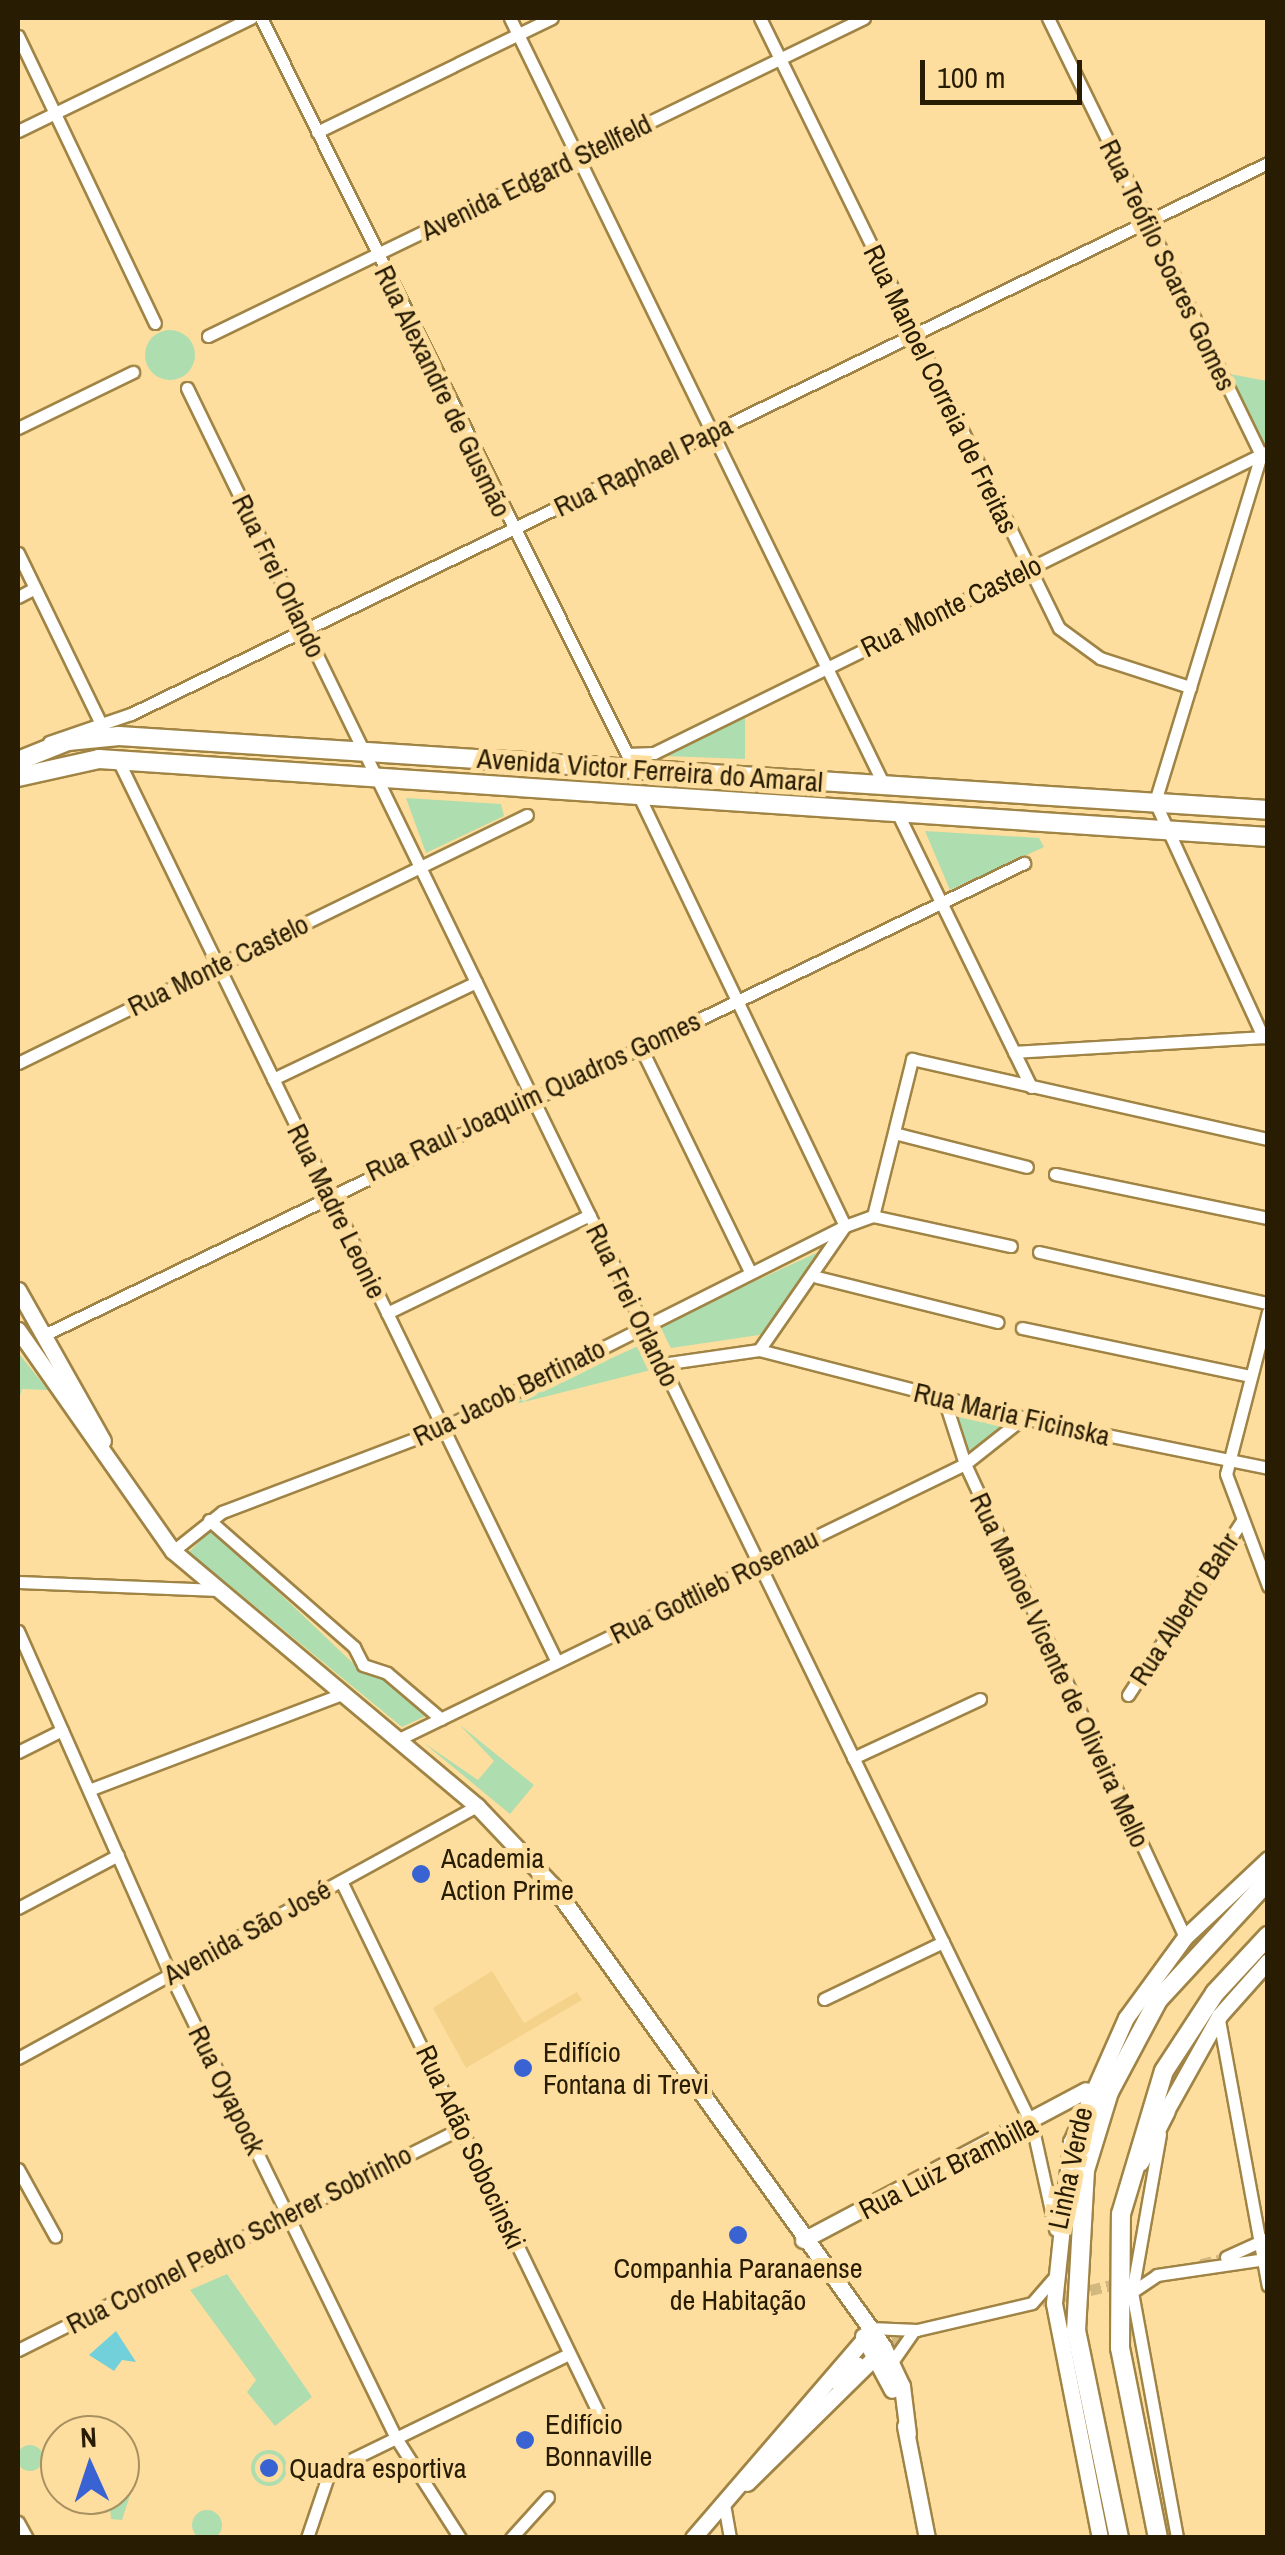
<!DOCTYPE html>
<html>
<head>
<meta charset="utf-8">
<style>
	body { margin:0 }
	#map { position:relative; width:1285px; height:2555px; overflow:hidden; background:#fdde9e; font-family:"Archivo Narrow",sans-serif }
	div>[style] { position:absolute }
	.built>* { inset:0; background:#f4d28a }
	.green>* { inset:0; background:#aeddaf }
	.round { border-radius:50% }
	.water>* { inset:0; background:#72d0db }
	.minor-tunnel>* { height:11px; margin-top:-5.5px; transform-origin:0; background:repeating-linear-gradient(90deg,#d2b77f 0 11px,transparent 0 16.5px) }
	.roads { filter:drop-shadow(2px 0 #a08445) drop-shadow(-2px 0 #a08445) drop-shadow(0 2px #a08445) drop-shadow(0 -2px #a08445) }
	.minor>* { height:11px; margin:-5.5px; padding:0 5.5px; transform-origin:5.5px; border-radius:5.5px; background:#fff }
	.major>* { height:15px; margin:-7.5px; padding:0 7.5px; transform-origin:7.5px; border-radius:7.5px; background:#fff }
	.highway>* { height:18px; margin:-9px; padding:0 9px; transform-origin:9px; border-radius:9px; background:#fff }
	.dots>* { width:28px; height:28px; translate:-50% -50%; box-sizing:border-box; border:5px solid #fdde9e; border-radius:50% }
	span { translate:-50% -50%; white-space:nowrap; text-align:center; line-height:1.15; -webkit-text-stroke:10px #fdde9e; paint-order:stroke }
	.street-label { font-size:28px; color:#281c03 }
	.poi-label { font-size:28px; color:#281c03 }
	.left { translate:0 -50%; text-align:left }
	.frame { position:absolute; inset:0; border:20px solid #281c03; pointer-events:none }
	.north { position:absolute; left:40px; top:2415px; width:100px; height:100px; box-sizing:border-box; background:#fdde9e; border:2px solid #a89060; border-radius:50%; rotate:357deg; font-size:28px; font-weight:700; line-height:40px; text-align:center; color:#281c03 }
	.north::after { content:''; display:block; margin:auto; width:35px; height:45px; background:#3963d3; clip-path:polygon(50% 0,100% 100%,50% 72%,0 100%) }
	.scale { position:absolute; left:920px; top:60px; width:162px; height:45px; box-sizing:border-box; border:5px solid #281c03; border-top:0; padding-left:12px; font-size:30px; line-height:35px; white-space:nowrap; color:#281c03; -webkit-text-stroke:8px #fdde9e; paint-order:stroke }
</style>
</head>
<body>
<div id="map">
	<div class="built">
		<div style="clip-path:polygon(492px 1971px,524px 2023px,577px 1992px,582px 2000px,466px 2068px,433px 2008px)"></div>
	</div>
	<div class="green">
		<div class="round" style="left:145px;top:330px;width:50px;height:50px"></div>
		<div style="clip-path:polygon(1230px 374px,1267px 381px,1267px 441px,1264px 443px)"></div>
		<div style="clip-path:polygon(745px 717px,745px 759px,665px 756px)"></div>
		<div style="clip-path:polygon(406px 798px,501px 804px,504px 816px,426px 853px)"></div>
		<div style="clip-path:polygon(925px 831px,1039px 838px,1044px 847px,950px 890px)"></div>
		<div style="clip-path:polygon(823px 1250px,766px 1334px,671px 1348px,659px 1325px)"></div>
		<div style="clip-path:polygon(647px 1342px,659px 1368px,504px 1407px)"></div>
		<div style="clip-path:polygon(20px 1355px,48px 1390px,22px 1389px,18px 1403px)"></div>
		<div style="clip-path:polygon(953px 1409px,1009px 1421px,970px 1454px)"></div>
		<div style="clip-path:polygon(212px 1529px,359px 1669px,383px 1676px,428px 1715px,402px 1727px,189px 1552px)"></div>
		<div style="clip-path:polygon(460px 1725px,534px 1785px,510px 1814px,424px 1743px,478px 1780px,494px 1761px)"></div>
		<div style="clip-path:polygon(227px 2274px,312px 2397px,275px 2426px,247px 2392px,256px 2380px,190px 2290px)"></div>
		<div class="round" style="left:17px;top:2445px;width:26px;height:26px"></div>
		<div class="round" style="left:251px;top:2450px;width:36px;height:36px"></div>
		<div style="clip-path:polygon(127px 2468px,134px 2483px,122px 2520px,111px 2519px,109px 2495px,120px 2495px)"></div>
		<div class="round" style="left:192px;top:2510px;width:30px;height:30px"></div>
	</div>
	<div class="water">
		<div style="clip-path:polygon(116px 2331px,136px 2362px,122px 2360px,114px 2371px,89px 2355px)"></div>
	</div>
	<div class="minor-tunnel">
		<div style="left:1201px;top:2264px;width:69px;rotate:-13.4deg"></div>
		<div style="left:1026px;top:2305px;width:102px;rotate:-13.1deg"></div>
		<div style="left:877px;top:2346px;width:40px;rotate:-20.2deg"></div>
	</div>
	<div class="roads">
		<div class="minor">
			<div style="left:261px;top:18px;width:822px;rotate:63.56deg"></div>
			<div style="left:627px;top:754px;width:27px;rotate:-2deg"></div>
			<div style="left:654px;top:753px;width:684px;rotate:-26.19deg"></div>
			<div style="left:510px;top:18px;width:853px;rotate:64.01deg"></div>
			<div style="left:760px;top:18px;width:679px;rotate:63.89deg"></div>
			<div style="left:1059px;top:628px;width:51px;rotate:36.2deg"></div>
			<div style="left:1100px;top:658px;width:95px;rotate:17.9deg"></div>
			<div style="left:1048px;top:18px;width:486px;rotate:64deg"></div>
			<div style="left:1261px;top:455px;width:363px;rotate:107deg"></div>
			<div style="left:1155px;top:802px;width:259px;rotate:65.3deg"></div>
			<div style="left:18px;top:36px;width:318px;rotate:64.5deg"></div>
			<div style="left:18px;top:131px;width:259px;rotate:-25.9deg"></div>
			<div style="left:317px;top:132px;width:261px;rotate:-25.9deg"></div>
			<div style="left:208px;top:336px;width:729px;rotate:-25.86deg"></div>
			<div style="left:187px;top:388px;width:1932px;rotate:64.06deg"></div>
			<div style="left:1032px;top:2125px;width:107px;rotate:77.5deg"></div>
			<div style="left:18px;top:428px;width:128px;rotate:-26deg"></div>
			<div style="left:18px;top:553px;width:188px;rotate:64.1deg"></div>
			<div style="left:18px;top:597px;width:19px;rotate:-28deg"></div>
			<div style="left:49px;top:742px;width:87px;rotate:-18.9deg"></div>
			<div style="left:131px;top:714px;width:1263px;rotate:-25.86deg"></div>
			<div style="left:118px;top:760px;width:1003px;rotate:64.05deg"></div>
			<div style="left:897px;top:812px;width:306px;rotate:64deg"></div>
			<div style="left:640px;top:1046px;width:251px;rotate:64deg"></div>
			<div style="left:1014px;top:1052px;width:254px;rotate:-3.4deg"></div>
			<div style="left:18px;top:1063px;width:566px;rotate:-25.98deg"></div>
			<div style="left:273px;top:1079px;width:225px;rotate:-25.5deg"></div>
			<div style="left:894px;top:1133px;width:137px;rotate:14.3deg"></div>
			<div style="left:1055px;top:1174px;width:217px;rotate:11.7deg"></div>
			<div style="left:873px;top:1216px;width:141px;rotate:12.3deg"></div>
			<div style="left:1039px;top:1252px;width:235px;rotate:12.6deg"></div>
			<div style="left:817px;top:1277px;width:186px;rotate:14deg"></div>
			<div style="left:1268px;top:1312px;width:167px;rotate:104.5deg"></div>
			<div style="left:1226px;top:1474px;width:120px;rotate:69.4deg"></div>
			<div style="left:387px;top:1313px;width:225px;rotate:-25.8deg"></div>
			<div style="left:1022px;top:1328px;width:232px;rotate:11.9deg"></div>
			<div style="left:44px;top:1335px;width:1088px;rotate:-25.72deg"></div>
			<div style="left:759px;top:1350px;width:273px;rotate:14.4deg"></div>
			<div style="left:1023px;top:1418px;width:250px;rotate:11.5deg"></div>
			<div style="left:662px;top:1364px;width:98px;rotate:-8.2deg"></div>
			<div style="left:759px;top:1350px;width:151px;rotate:-55.3deg"></div>
			<div style="left:845px;top:1226px;width:30px;rotate:-20deg"></div>
			<div style="left:873px;top:1216px;width:162px;rotate:-76deg"></div>
			<div style="left:912px;top:1059px;width:365px;rotate:12.7deg"></div>
			<div style="left:944px;top:1399px;width:68px;rotate:72.1deg"></div>
			<div style="left:965px;top:1464px;width:522px;rotate:65.06deg"></div>
			<div style="left:209px;top:1520px;width:193px;rotate:41.2deg"></div>
			<div style="left:354px;top:1647px;width:20px;rotate:63deg"></div>
			<div style="left:363px;top:1665px;width:25px;rotate:18deg"></div>
			<div style="left:387px;top:1673px;width:71px;rotate:40.4deg"></div>
			<div style="left:173px;top:1551px;width:63px;rotate:-38.5deg"></div>
			<div style="left:222px;top:1512px;width:236px;rotate:-20.8deg"></div>
			<div style="left:443px;top:1428px;width:450px;rotate:-26.7deg"></div>
			<div style="left:845px;top:1226px;width:479px;rotate:-115.6deg"></div>
			<div style="left:18px;top:1582px;width:201px;rotate:2.3deg"></div>
			<div style="left:18px;top:1631px;width:375px;rotate:66.1deg"></div>
			<div style="left:170px;top:1974px;width:516px;rotate:64.03deg"></div>
			<div style="left:396px;top:2438px;width:119px;rotate:57.4deg"></div>
			<div style="left:1128px;top:1695px;width:207px;rotate:-56.8deg"></div>
			<div style="left:397px;top:1740px;width:632px;rotate:-25.92deg"></div>
			<div style="left:965px;top:1464px;width:74px;rotate:-38.4deg"></div>
			<div style="left:18px;top:1752px;width:49px;rotate:-26.6deg"></div>
			<div style="left:853px;top:1758px;width:140px;rotate:-24.9deg"></div>
			<div style="left:89px;top:1790px;width:271px;rotate:-20.8deg"></div>
			<div style="left:341px;top:1881px;width:592px;rotate:64.17deg"></div>
			<div style="left:18px;top:1908px;width:113px;rotate:-27.9deg"></div>
			<div style="left:824px;top:1999px;width:132px;rotate:-25.6deg"></div>
			<div style="left:1219px;top:2020px;width:270px;rotate:79.6deg"></div>
			<div style="left:18px;top:2058px;width:524px;rotate:-28.77deg"></div>
			<div style="left:1160px;top:2134px;width:160px;rotate:100deg"></div>
			<div style="left:1132px;top:2292px;width:250px;rotate:79.6deg"></div>
			<div style="left:18px;top:2169px;width:77px;rotate:61.1deg"></div>
			<div style="left:1226px;top:2257px;width:46px;rotate:-24.3deg"></div>
			<div style="left:1132px;top:2292px;width:30px;rotate:-34deg"></div>
			<div style="left:1157px;top:2275px;width:109px;rotate:-8.4deg"></div>
			<div style="left:870px;top:2328px;width:47px;rotate:2.4deg"></div>
			<div style="left:917px;top:2330px;width:118px;rotate:-13.2deg"></div>
			<div style="left:1032px;top:2303px;width:32px;rotate:-49deg"></div>
			<div style="left:18px;top:2350px;width:494px;rotate:-26.6deg"></div>
			<div style="left:892px;top:2362px;width:37px;rotate:-55deg"></div>
			<div style="left:837px;top:2384px;width:30px;rotate:-46deg"></div>
			<div style="left:724px;top:2504px;width:35px;rotate:80deg"></div>
			<div style="left:18px;top:2522px;width:18px;rotate:61deg"></div>
			<div style="left:307px;top:2538px;width:72px;rotate:-71.3deg"></div>
			<div style="left:330px;top:2470px;width:266px;rotate:-25.9deg"></div>
			<div style="left:511px;top:2538px;width:55px;rotate:-47.9deg"></div>
		</div>
		<div class="major">
			<div style="left:18px;top:1290px;width:173px;rotate:60.6deg"></div>
			<div style="left:18px;top:1330px;width:270px;rotate:55deg"></div>
			<div style="left:173px;top:1551px;width:397px;rotate:40deg"></div>
			<div style="left:477px;top:1806px;width:110px;rotate:46.5deg"></div>
			<div style="left:553px;top:1886px;width:566px;rotate:54.34deg"></div>
			<div style="left:883px;top:2346px;width:44px;rotate:64.6deg"></div>
			<div style="left:902px;top:2386px;width:48px;rotate:82.9deg"></div>
			<div style="left:1166px;top:2111px;width:109px;rotate:-60.8deg"></div>
			<div style="left:1219px;top:2016px;width:74px;rotate:-48.3deg"></div>
			<div style="left:803px;top:2240px;width:320px;rotate:-27.9deg"></div>
			<div style="left:863px;top:2336px;width:61px;rotate:61.8deg"></div>
			<div style="left:905px;top:2426px;width:114px;rotate:78.9deg"></div>
			<div style="left:747px;top:2483px;width:181px;rotate:-44.6deg"></div>
			<div style="left:693px;top:2538px;width:264px;rotate:-49.3deg"></div>
			<div style="left:1100px;top:2538px;width:239px;rotate:-101.1deg"></div>
			<div style="left:1054px;top:2303px;width:162px;rotate:-84deg"></div>
			<div style="left:1071px;top:2142px;width:136px;rotate:-66.1deg"></div>
			<div style="left:1126px;top:2018px;width:100px;rotate:-53.9deg"></div>
			<div style="left:1185px;top:1937px;width:114px;rotate:-43.2deg"></div>
		</div>
		<div class="highway">
			<div style="left:18px;top:761px;width:54px;rotate:-21.8deg"></div>
			<div style="left:68px;top:741px;width:51px;rotate:-5.6deg"></div>
			<div style="left:119px;top:736px;width:1151px;rotate:3.68deg"></div>
			<div style="left:18px;top:777px;width:83px;rotate:-12.5deg"></div>
			<div style="left:99px;top:759px;width:1172px;rotate:3.82deg"></div>
			<div style="left:1140px;top:2162px;width:57px;rotate:-63deg"></div>
			<div style="left:1119px;top:2538px;width:211px;rotate:-101.7deg"></div>
			<div style="left:1076px;top:2331px;width:161px;rotate:-86.8deg"></div>
			<div style="left:1085px;top:2170px;width:82px;rotate:-72.9deg"></div>
			<div style="left:1109px;top:2092px;width:104px;rotate:-62deg"></div>
			<div style="left:1158px;top:2000px;width:162px;rotate:-47.3deg"></div>
			<div style="left:1158px;top:2538px;width:194px;rotate:-101.3deg"></div>
			<div style="left:1120px;top:2348px;width:134px;rotate:-89.6deg"></div>
			<div style="left:1121px;top:2214px;width:149px;rotate:-73.3deg"></div>
			<div style="left:1164px;top:2071px;width:93px;rotate:-56.8deg"></div>
			<div style="left:1215px;top:1993px;width:78px;rotate:-47.1deg"></div>
		</div>
	</div>
	<div class="dots">
		<div style="left:421px;top:1874px;background:#3963d3"></div>
		<div style="left:523px;top:2068px;background:#3963d3"></div>
		<div style="left:738px;top:2235px;background:#3963d3"></div>
		<div style="left:525px;top:2440px;background:#3963d3"></div>
		<div style="left:269px;top:2468px;background:#3963d3"></div>
	</div>
	<div class="street-label">
		<span style="left:536px;top:177px;rotate:-26deg">Avenida Edgard Stellfeld</span>
		<span style="left:1168px;top:265px;rotate:64deg">Rua Teófilo Soares Gomes</span>
		<span style="left:941px;top:389px;rotate:64deg">Rua Manoel Correia de Freitas</span>
		<span style="left:443px;top:391px;rotate:64deg">Rua Alexandre de Gusmão</span>
		<span style="left:643px;top:466px;rotate:-26deg">Rua Raphael Papa</span>
		<span style="left:279px;top:576px;rotate:64deg">Rua Frei Orlando</span>
		<span style="left:951px;top:606px;rotate:-26deg">Rua Monte Castelo</span>
		<span style="left:650px;top:770px;rotate:4deg">Avenida Victor Ferreira do Amaral</span>
		<span style="left:218px;top:965px;rotate:-26deg">Rua Monte Castelo</span>
		<span style="left:533px;top:1096px;rotate:-25deg">Rua Raul Joaquim Quadros Gomes</span>
		<span style="left:337px;top:1211px;rotate:64deg">Rua Madre Leonie</span>
		<span style="left:633px;top:1305px;rotate:64deg">Rua Frei Orlando</span>
		<span style="left:509px;top:1392px;rotate:-26deg">Rua Jacob Bertinato</span>
		<span style="left:1012px;top:1414px;rotate:13deg">Rua Maria Ficinska</span>
		<span style="left:714px;top:1586px;rotate:-26deg">Rua Gottlieb Rosenau</span>
		<span style="left:1184px;top:1609px;rotate:-57deg">Rua Alberto Bahr</span>
		<span style="left:1060px;top:1670px;rotate:65deg">Rua Manoel Vicente de Oliveira Mello</span>
		<span style="left:247px;top:1932px;rotate:-29deg">Avenida São José</span>
		<span style="left:227px;top:2090px;rotate:64deg">Rua Oyapock</span>
		<span style="left:471px;top:2147px;rotate:65deg">Rua Adão Sobocinski</span>
		<span style="left:948px;top:2167px;rotate:-27deg">Rua Luiz Brambilla</span>
		<span style="left:1070px;top:2168px;rotate:-78deg">Linha Verde</span>
		<span style="left:239px;top:2239px;rotate:-27deg">Rua Coronel Pedro Scherer Sobrinho</span>
	</div>
	<div class="poi-label">
		<span class="left" style="left:441px;top:1874px">Academia<br>Action Prime</span>
		<span class="left" style="left:543px;top:2068px">Edifício<br>Fontana di Trevi</span>
		<span style="left:738px;top:2284px">Companhia Paranaense<br>de Habitação</span>
		<span class="left" style="left:545px;top:2440px">Edifício<br>Bonnaville</span>
		<span class="left" style="left:289px;top:2468px">Quadra esportiva</span>
	</div>
	<div class="frame"></div>
	<div class="north">N</div>
	<div class="scale">100 m</div>
</div>
</body>
</html>
